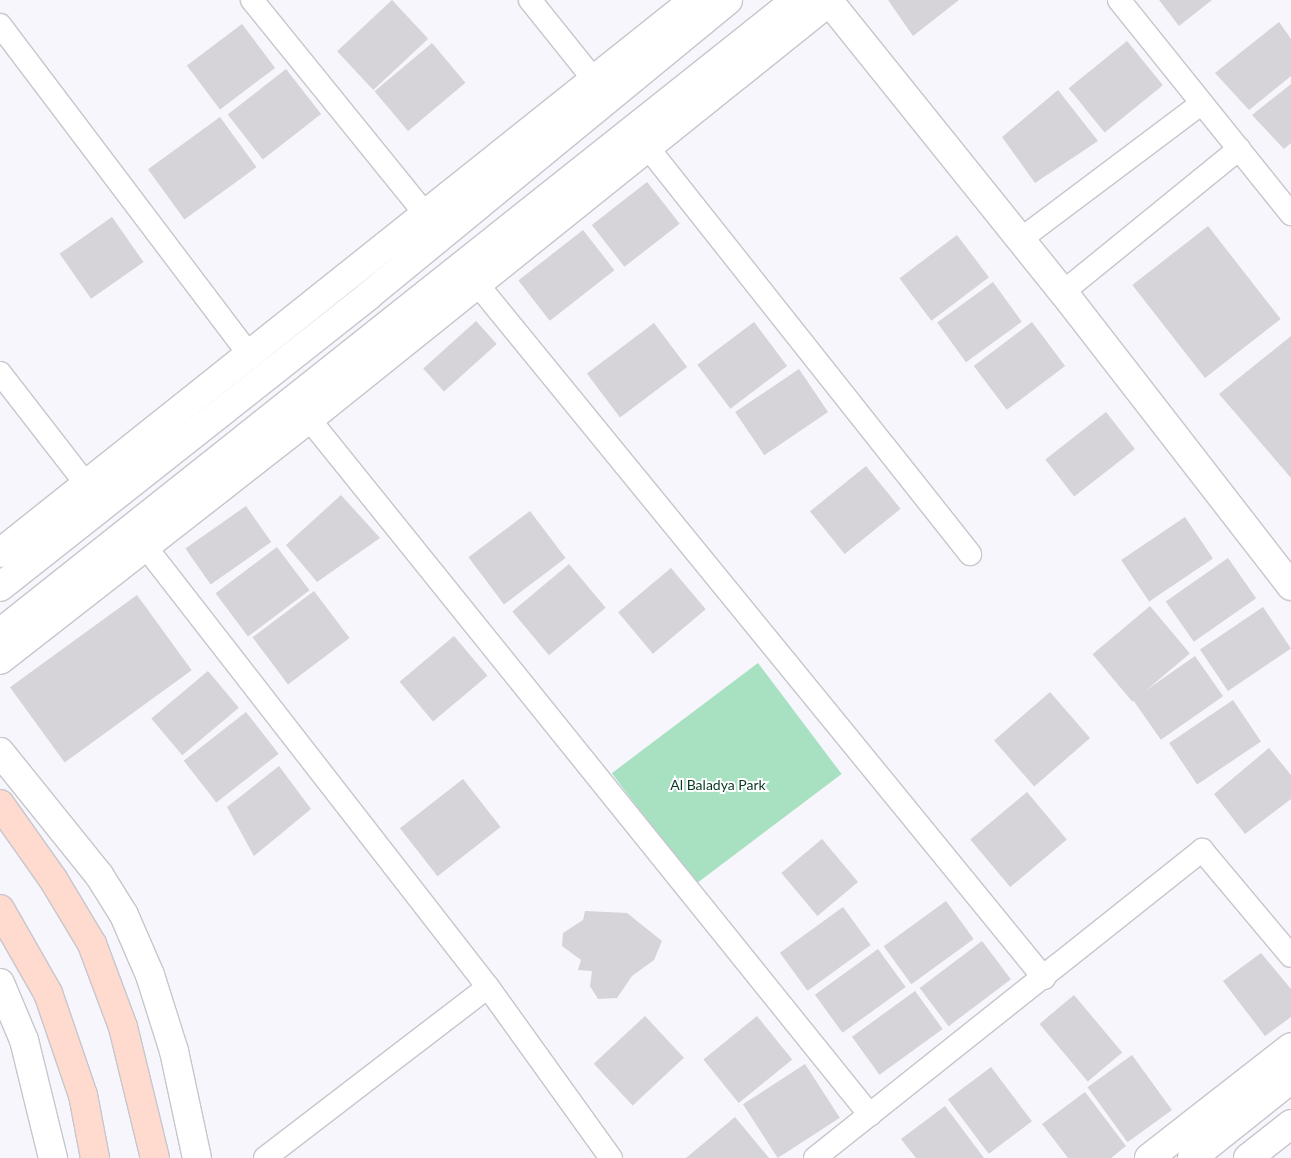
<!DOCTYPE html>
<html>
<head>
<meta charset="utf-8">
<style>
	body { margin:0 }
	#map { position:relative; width:1291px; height:1158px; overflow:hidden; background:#f6f6fc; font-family:Lato,sans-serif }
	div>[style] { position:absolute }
	.green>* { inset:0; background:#a8e1c1; transform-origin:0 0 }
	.building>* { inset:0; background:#d6d3d9; transform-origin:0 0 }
	.roads { filter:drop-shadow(1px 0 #c6c6cc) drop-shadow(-1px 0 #c6c6cc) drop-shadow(0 1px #c6c6cc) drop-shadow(0 -1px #c6c6cc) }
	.minor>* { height:22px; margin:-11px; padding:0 11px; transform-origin:11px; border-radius:11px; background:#fff }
	.secondary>* { height:28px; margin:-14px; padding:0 14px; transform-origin:14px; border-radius:14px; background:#fff }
	.primary>* { height:28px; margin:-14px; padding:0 14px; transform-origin:14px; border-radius:14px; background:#ffdace }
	span { translate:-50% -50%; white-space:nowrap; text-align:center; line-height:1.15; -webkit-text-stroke:4px #fff; paint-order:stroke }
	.park-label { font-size:14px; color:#063823 }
</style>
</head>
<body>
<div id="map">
	<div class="green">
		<div style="left:758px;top:663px;width:139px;height:183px;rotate:53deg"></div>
	</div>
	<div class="building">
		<div style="left:392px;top:0;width:53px;height:75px;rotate:47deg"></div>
		<div style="clip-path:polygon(888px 0,959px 0,913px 36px)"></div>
		<div style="clip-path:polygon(1159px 0,1212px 0,1179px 26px)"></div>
		<div style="clip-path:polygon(1279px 22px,1291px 39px,1291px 76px,1249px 110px,1215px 73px)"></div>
		<div style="left:242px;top:24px;width:55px;height:69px;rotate:53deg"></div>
		<div style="left:1127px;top:41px;width:57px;height:75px;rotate:51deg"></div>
		<div style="left:432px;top:43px;width:52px;height:75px;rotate:50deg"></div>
		<div style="left:286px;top:69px;width:57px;height:74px;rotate:52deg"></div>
		<div style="clip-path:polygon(1291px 84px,1291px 143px,1284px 149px,1252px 115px)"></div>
		<div style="clip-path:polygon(1058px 90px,1098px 141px,1035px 183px,1002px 137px)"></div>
		<div style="left:220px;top:117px;width:62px;height:89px;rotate:54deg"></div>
		<div style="left:647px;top:182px;width:53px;height:70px;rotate:52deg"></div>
		<div style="left:112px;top:217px;width:55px;height:64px;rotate:55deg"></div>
		<div style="left:1208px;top:226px;width:118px;height:96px;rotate:52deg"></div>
		<div style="left:583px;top:230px;width:51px;height:82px;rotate:52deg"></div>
		<div style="left:957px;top:235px;width:53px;height:72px;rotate:53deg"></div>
		<div style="left:993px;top:282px;width:49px;height:69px;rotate:54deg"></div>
		<div style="left:476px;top:321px;width:31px;height:71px;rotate:48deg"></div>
		<div style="left:754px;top:322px;width:55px;height:71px;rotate:53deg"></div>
		<div style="left:1032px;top:322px;width:55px;height:73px;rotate:53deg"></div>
		<div style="left:654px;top:323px;width:55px;height:84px;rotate:53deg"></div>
		<div style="clip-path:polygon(1291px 336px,1291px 478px,1219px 394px)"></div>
		<div style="left:799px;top:369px;width:52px;height:77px;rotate:56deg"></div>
		<div style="left:1106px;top:412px;width:47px;height:77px;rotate:52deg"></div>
		<div style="left:866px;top:466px;width:55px;height:72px;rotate:51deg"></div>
		<div style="clip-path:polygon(341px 495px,380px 538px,317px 582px,286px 545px)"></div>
		<div style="left:246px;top:506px;width:44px;height:74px;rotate:55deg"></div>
		<div style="left:530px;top:511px;width:59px;height:77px;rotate:53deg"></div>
		<div style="left:1185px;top:517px;width:50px;height:77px;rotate:56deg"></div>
		<div style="left:277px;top:547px;width:54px;height:77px;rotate:53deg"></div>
		<div style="left:1228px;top:558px;width:49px;height:76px;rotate:55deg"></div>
		<div style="left:569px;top:564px;width:57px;height:74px;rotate:50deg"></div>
		<div style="left:671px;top:568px;width:54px;height:69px;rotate:50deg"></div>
		<div style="left:314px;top:591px;width:59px;height:77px;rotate:53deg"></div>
		<div style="left:137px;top:595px;width:93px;height:157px;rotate:54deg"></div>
		<div style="left:1150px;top:606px;width:62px;height:75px;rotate:50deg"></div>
		<div style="left:1263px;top:607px;width:50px;height:76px;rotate:56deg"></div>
		<div style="left:454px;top:636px;width:52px;height:71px;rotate:50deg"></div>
		<div style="left:1195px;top:656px;width:49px;height:76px;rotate:55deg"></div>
		<div style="left:208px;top:671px;width:48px;height:74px;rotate:50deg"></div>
		<div style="left:1050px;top:692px;width:61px;height:74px;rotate:49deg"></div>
		<div style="left:1233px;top:700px;width:50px;height:77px;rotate:56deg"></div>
		<div style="left:246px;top:712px;width:53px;height:79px;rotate:52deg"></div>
		<div style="clip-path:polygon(1269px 748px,1291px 775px,1291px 799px,1245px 834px,1214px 794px)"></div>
		<div style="clip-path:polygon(279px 766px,311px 809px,254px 856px,227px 807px)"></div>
		<div style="left:463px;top:779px;width:61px;height:80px;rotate:52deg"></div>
		<div style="left:1027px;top:792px;width:62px;height:74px;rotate:50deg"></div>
		<div style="left:822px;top:839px;width:56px;height:53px;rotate:50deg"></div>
		<div style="left:946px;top:901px;width:47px;height:77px;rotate:54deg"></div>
		<div style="left:843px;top:907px;width:47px;height:78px;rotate:54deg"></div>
		<div style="clip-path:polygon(585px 911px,627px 913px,662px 941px,654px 960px,632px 976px,617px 998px,598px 999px,590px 986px,592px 971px,578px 970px,581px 960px,562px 946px,563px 933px,583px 920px)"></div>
		<div style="left:982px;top:941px;width:48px;height:78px;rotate:53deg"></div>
		<div style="left:878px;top:949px;width:47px;height:78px;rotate:54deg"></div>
		<div style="clip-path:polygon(1261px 953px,1291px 989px,1291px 1017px,1265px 1036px,1223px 981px)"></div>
		<div style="left:915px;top:991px;width:47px;height:78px;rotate:54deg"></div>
		<div style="left:1074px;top:995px;width:75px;height:45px;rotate:50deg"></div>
		<div style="left:645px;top:1016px;width:57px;height:70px;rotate:47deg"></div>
		<div style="left:757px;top:1016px;width:56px;height:69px;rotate:51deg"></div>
		<div style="left:1132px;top:1055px;width:68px;height:55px;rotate:54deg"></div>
		<div style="left:805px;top:1064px;width:64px;height:74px;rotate:57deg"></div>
		<div style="left:991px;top:1067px;width:68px;height:54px;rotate:53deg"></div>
		<div style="clip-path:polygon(1085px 1092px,1126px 1146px,1111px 1158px,1068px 1158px,1042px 1124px)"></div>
		<div style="clip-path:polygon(945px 1106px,984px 1158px,916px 1158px,901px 1139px)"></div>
		<div style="clip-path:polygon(735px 1117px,769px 1158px,686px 1158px)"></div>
	</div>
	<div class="roads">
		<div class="minor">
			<div style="left:252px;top:0;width:275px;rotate:51deg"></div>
			<div style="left:530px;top:0;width:102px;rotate:51.3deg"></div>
			<div style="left:1119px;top:0;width:275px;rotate:51.2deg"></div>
			<div style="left:0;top:25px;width:416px;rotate:52.9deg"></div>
			<div style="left:649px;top:149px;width:517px;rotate:51.6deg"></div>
			<div style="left:1021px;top:239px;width:226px;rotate:-36.9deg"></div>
			<div style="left:478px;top:285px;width:895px;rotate:50.76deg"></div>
			<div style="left:1063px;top:292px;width:227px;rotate:-39.1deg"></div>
			<div style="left:0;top:373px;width:140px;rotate:52.2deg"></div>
			<div style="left:309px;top:419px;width:894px;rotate:51.13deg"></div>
			<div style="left:145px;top:546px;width:559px;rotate:52.13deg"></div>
			<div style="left:488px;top:987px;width:211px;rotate:54.3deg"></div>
			<div style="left:265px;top:1158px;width:281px;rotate:-37.5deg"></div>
			<div style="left:815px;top:1158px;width:495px;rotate:-38.5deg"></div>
			<div style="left:1202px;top:850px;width:138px;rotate:50deg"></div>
		</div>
		<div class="secondary">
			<div style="left:828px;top:0;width:375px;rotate:51.2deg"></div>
			<div style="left:1063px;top:292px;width:372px;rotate:52.2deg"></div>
			<div style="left:0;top:553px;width:887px;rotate:-38.55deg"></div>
			<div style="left:0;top:587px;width:469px;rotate:-38.3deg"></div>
			<div style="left:368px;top:296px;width:466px;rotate:-39.4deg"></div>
			<div style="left:0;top:633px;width:1017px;rotate:-38.49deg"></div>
			<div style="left:0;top:660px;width:392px;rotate:-38deg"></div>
			<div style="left:309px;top:419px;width:669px;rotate:-38.75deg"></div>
			<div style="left:0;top:752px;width:158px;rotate:51.2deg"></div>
			<div style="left:99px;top:875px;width:47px;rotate:58deg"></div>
			<div style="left:124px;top:915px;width:65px;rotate:66.6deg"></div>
			<div style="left:150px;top:975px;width:80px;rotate:72.5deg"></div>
			<div style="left:174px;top:1051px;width:109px;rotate:77.9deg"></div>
			<div style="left:0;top:983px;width:62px;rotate:67.2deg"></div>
			<div style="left:24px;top:1040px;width:122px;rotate:76.2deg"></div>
			<div style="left:1149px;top:1158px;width:180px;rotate:-38deg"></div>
			<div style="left:1192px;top:1158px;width:127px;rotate:-38.6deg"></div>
			<div style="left:1248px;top:1158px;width:55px;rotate:-38.3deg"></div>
		</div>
		<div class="primary">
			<div style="left:0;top:804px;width:92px;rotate:54.8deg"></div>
			<div style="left:53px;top:879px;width:76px;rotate:59deg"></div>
			<div style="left:92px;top:944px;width:89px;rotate:69.5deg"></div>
			<div style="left:123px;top:1027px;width:135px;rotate:76.3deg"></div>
			<div style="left:0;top:909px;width:97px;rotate:60.3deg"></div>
			<div style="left:48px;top:993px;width:108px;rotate:71.1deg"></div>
			<div style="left:83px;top:1095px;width:64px;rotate:79.2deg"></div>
		</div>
	</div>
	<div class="park-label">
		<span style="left:718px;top:785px">Al Baladya Park</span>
	</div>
</div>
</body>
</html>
